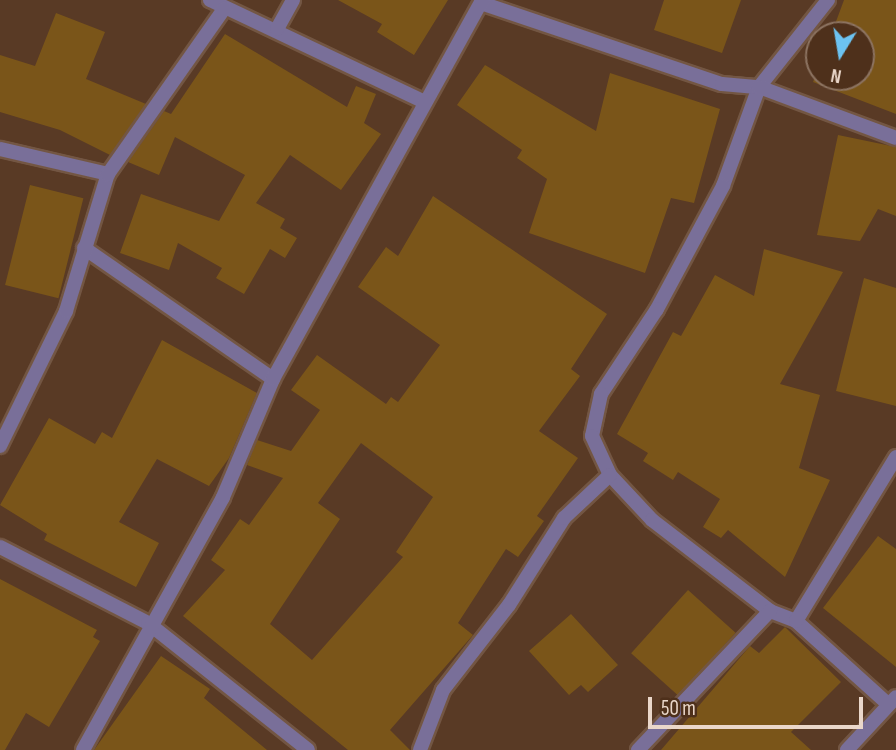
<!DOCTYPE html>
<html>
<head>
<meta charset="utf-8">
<style>
	body { margin:0 }
	#map { position:relative; width:896px; height:750px; overflow:hidden; background:#593a25; font-family:"Sofia Sans Condensed",sans-serif }
	div>[style] { position:absolute }
	.building>* { inset:0; background:#7a5519; transform-origin:0 0 }
	.roads { filter:drop-shadow(2px 0 #735643) drop-shadow(-2px 0 #735643) drop-shadow(0 2px #735643) drop-shadow(0 -2px #735643) }
	.street>* { height:14px; margin:-7px; padding:0 7px; transform-origin:7px; border-radius:7px; background:#796f99 }
	span { translate:-50% -50%; white-space:nowrap; text-align:center; line-height:1.15; -webkit-text-stroke:5px #4e301b; paint-order:stroke }
	.north { position:absolute; left:805px; top:21px; width:70px; height:70px; box-sizing:border-box; background:#4e301b; border:2px solid #8c7361; border-radius:50%; rotate:191deg; font-size:19px; font-weight:700; line-height:28px; text-align:center; color:#ead7ca }
	.north::after { content:''; display:block; margin:auto; width:24px; height:32px; background:#6cc3f2; clip-path:polygon(50% 0,100% 100%,50% 72%,0 100%) }
	.scale { position:absolute; left:648px; top:697px; width:215px; height:32px; box-sizing:border-box; border:4px solid #ead7ca; border-top:0; padding-left:9px; font-size:21px; line-height:24px; white-space:nowrap; color:#ead7ca; -webkit-text-stroke:5px #4e301b; paint-order:stroke }
</style>
</head>
<body>
<div id="map">
	<div class="building">
		<div style="clip-path:polygon(338px 0,448px 0,414px 55px,377px 32px,382px 24px)"></div>
		<div style="clip-path:polygon(664px 0,741px 0,722px 53px,654px 30px)"></div>
		<div style="clip-path:polygon(844px 0,896px 0,896px 114px,813px 82px,819px 67px,819px 77px,861px 77px,861px 35px,831px 35px)"></div>
		<div style="clip-path:polygon(56px 13px,105px 32px,86px 79px,146px 104px,110px 155px,60px 130px,0 112px,0 55px,35px 66px)"></div>
		<div style="clip-path:polygon(225px 34px,347px 107px,356px 86px,376px 94px,364px 123px,381px 134px,341px 190px,290px 155px,256px 203px,285px 219px,280px 228px,297px 238px,285px 258px,270px 249px,244px 294px,216px 278px,222px 268px,178px 243px,169px 270px,120px 253px,141px 194px,219px 221px,245px 175px,175px 137px,159px 175px,128px 162px,164px 111px,171px 114px)"></div>
		<div style="clip-path:polygon(485px 65px,596px 131px,610px 73px,720px 109px,694px 203px,671px 198px,645px 273px,529px 233px,547px 179px,517px 158px,522px 150px,457px 105px)"></div>
		<div style="clip-path:polygon(838px 135px,896px 147px,896px 216px,878px 209px,860px 241px,817px 235px)"></div>
		<div style="left:30px;top:185px;width:55px;height:103px;rotate:14deg"></div>
		<div style="clip-path:polygon(evenodd,433px 196px,607px 314px,571px 369px,580px 376px,539px 431px,578px 458px,537px 516px,544px 521px,518px 557px,506px 549px,458px 623px,473px 635px,390px 730px,410px 750px,348px 750px,183px 616px,225px 570px,211px 560px,240px 519px,249px 525px,283px 478px,247px 465px,257px 440px,291px 451px,320px 410px,291px 390px,317px 355px,386px 404px,391px 397px,398px 402px,440px 345px,358px 287px,386px 247px,398px 256px,433px 196px,361px 443px,433px 497px,396px 552px,403px 557px,312px 660px,270px 624px,340px 519px,318px 503px,361px 443px)"></div>
		<div style="clip-path:polygon(764px 249px,843px 272px,780px 384px,820px 395px,799px 468px,830px 480px,785px 577px,728px 530px,721px 538px,703px 527px,720px 499px,678px 472px,673px 480px,643px 461px,648px 453px,617px 434px,673px 332px,681px 336px,715px 275px,754px 296px)"></div>
		<div style="clip-path:polygon(864px 278px,896px 288px,896px 406px,836px 391px)"></div>
		<div style="clip-path:polygon(162px 340px,257px 393px,229px 458px,209px 486px,157px 459px,119px 522px,159px 543px,136px 587px,44px 540px,47px 534px,0 505px,49px 418px,95px 444px,102px 432px,112px 438px)"></div>
		<div style="clip-path:polygon(878px 536px,896px 549px,896px 667px,823px 608px)"></div>
		<div style="clip-path:polygon(0 579px,97px 630px,93px 637px,100px 641px,49px 727px,26px 713px,5px 750px,0 750px)"></div>
		<div style="left:688px;top:590px;width:64px;height:85px;rotate:42deg"></div>
		<div style="clip-path:polygon(571px 614px,618px 665px,588px 692px,581px 685px,569px 695px,529px 651px)"></div>
		<div style="clip-path:polygon(785px 627px,841px 682px,791px 732px,811px 750px,661px 750px,750px 646px,759px 653px)"></div>
		<div style="clip-path:polygon(161px 656px,210px 689px,204px 698px,267px 750px,94px 750px)"></div>
	</div>
	<div class="roads">
		<div class="street">
			<div style="left:210px;top:0;width:238px;rotate:25.4deg"></div>
			<div style="left:828px;top:0;width:111px;rotate:128.4deg"></div>
			<div style="left:759px;top:87px;width:105px;rotate:110deg"></div>
			<div style="left:723px;top:186px;width:140px;rotate:118.2deg"></div>
			<div style="left:657px;top:309px;width:102px;rotate:123.4deg"></div>
			<div style="left:601px;top:394px;width:43px;rotate:102.1deg"></div>
			<div style="left:592px;top:436px;width:43px;rotate:65.2deg"></div>
			<div style="left:610px;top:475px;width:62px;rotate:47deg"></div>
			<div style="left:652px;top:520px;width:149px;rotate:37.6deg"></div>
			<div style="left:770px;top:611px;width:28px;rotate:21deg"></div>
			<div style="left:796px;top:621px;width:124px;rotate:42.1deg"></div>
			<div style="left:481px;top:3px;width:254px;rotate:18.6deg"></div>
			<div style="left:722px;top:84px;width:37px;rotate:5deg"></div>
			<div style="left:759px;top:87px;width:146px;rotate:20.4deg"></div>
			<div style="left:277px;top:29px;width:33px;rotate:-61deg"></div>
			<div style="left:0;top:149px;width:111px;rotate:13deg"></div>
			<div style="left:84px;top:248px;width:230px;rotate:34.7deg"></div>
			<div style="left:0;top:446px;width:150px;rotate:-63.9deg"></div>
			<div style="left:66px;top:311px;width:143px;rotate:-73deg"></div>
			<div style="left:108px;top:174px;width:202px;rotate:-54.9deg"></div>
			<div style="left:0;top:547px;width:166px;rotate:27.2deg"></div>
			<div style="left:148px;top:623px;width:204px;rotate:38.4deg"></div>
			<div style="left:796px;top:621px;width:192px;rotate:-58.6deg"></div>
			<div style="left:83px;top:750px;width:289px;rotate:-61deg"></div>
			<div style="left:223px;top:497px;width:128px;rotate:-67deg"></div>
			<div style="left:273px;top:379px;width:433px;rotate:-61.1deg"></div>
			<div style="left:420px;top:750px;width:64px;rotate:-69deg"></div>
			<div style="left:443px;top:690px;width:108px;rotate:-52.2deg"></div>
			<div style="left:509px;top:605px;width:103px;rotate:-57.7deg"></div>
			<div style="left:564px;top:518px;width:63px;rotate:-43.1deg"></div>
			<div style="left:638px;top:750px;width:192px;rotate:-46.5deg"></div>
			<div style="left:847px;top:750px;width:72px;rotate:-47.2deg"></div>
		</div>
	</div>
	<div class="north">N</div>
	<div class="scale">50 m</div>
</div>
</body>
</html>
